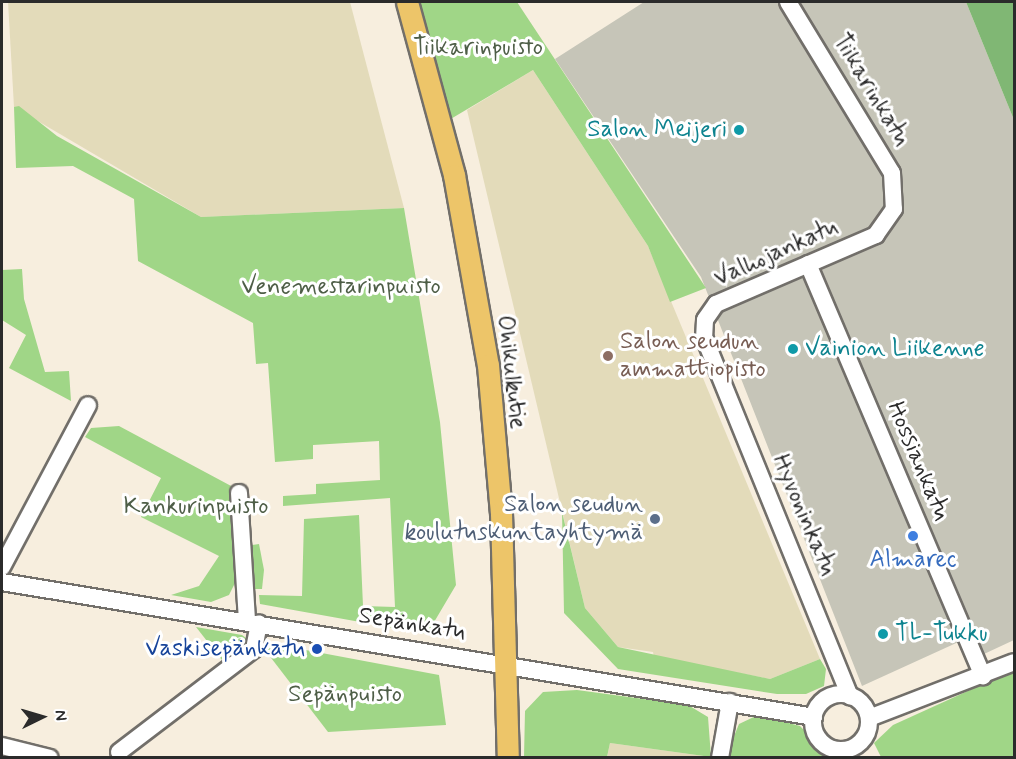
<!DOCTYPE html>
<html>
<head>
<meta charset="utf-8">
<style>
	body { margin:0 }
	#map { position:relative; width:1016px; height:759px; overflow:hidden; background:#f7eede; font-family:Mynerve,sans-serif }
	div>[style] { position:absolute }
	.built>* { inset:0; background:#e3dbba }
	.industrial>* { inset:0; background:#c6c5b8 }
	.green>* { inset:0; background:#a0d687 }
	.forest>* { inset:0; background:#80b774 }
	.roads { filter:drop-shadow(2px 0 #726f6a) drop-shadow(-2px 0 #726f6a) drop-shadow(0 2px #726f6a) drop-shadow(0 -2px #726f6a) }
	.minor>* { height:16px; margin:-8px; padding:0 8px; transform-origin:8px; border-radius:8px; background:#fff }
	.minor>.ring { margin:-8px; padding:0; box-sizing:content-box; background:none; border:16px solid #fff; border-radius:50% }
	.major>* { height:21px; margin:-10.5px; padding:0 10.5px; transform-origin:10.5px; border-radius:10.5px; background:#edc569 }
	.dots>* { width:16px; height:16px; translate:-50% -50%; box-sizing:border-box; border:3px solid #fff; border-radius:50% }
	span { translate:-50% -50%; white-space:nowrap; text-align:center; line-height:1.15; -webkit-text-stroke:6px #fff; paint-order:stroke }
	.park-label { font-size:24px; color:#4e5e47 }
	.street-label { font-size:24px; color:#2b2b2b }
	.culture-label { font-size:24px; color:#0d838f }
	.right { translate:-100% -50%; text-align:right }
	.left { translate:0 -50%; text-align:left }
	.education-label { font-size:24px; color:#785e54 }
	.service-label { font-size:24px; color:#4e5e75 }
	.shop-label { font-size:24px; color:#366cbe }
	.transit-label { font-size:24px; color:#164399 }
	.frame { position:absolute; inset:0; border:3px solid #2b2b2b; pointer-events:none }
	.north { position:absolute; left:12px; top:687px; width:60px; height:60px; -webkit-text-stroke:4px #fff; paint-order:stroke; rotate:85deg; font-size:16px; font-weight:700; line-height:24px; text-align:center; color:#2b2b2b }
	.north::after { content:''; display:block; margin:auto; width:21px; height:27px; background:#2b2b2b; clip-path:polygon(50% 0,100% 100%,50% 72%,0 100%) }
</style>
</head>
<body>
<div id="map">
	<div class="built">
		<div style="clip-path:polygon(8px 2px,350px 2px,404px 208px,201px 217px,14px 107px)"></div>
		<div style="clip-path:polygon(533px 70px,648px 246px,820px 659px,770px 679px,654px 657px,653px 652px,618px 647px,585px 608px,467px 110px)"></div>
		<div style="clip-path:polygon(610px 743px,711px 757px,607px 758px)"></div>
	</div>
	<div class="industrial">
		<div style="clip-path:polygon(644px 2px,966px 2px,1014px 120px,1014px 640px,984px 654px,976px 634px,862px 686px,701px 277px,555px 59px)"></div>
	</div>
	<div class="green">
		<div style="clip-path:polygon(416px 2px,517px 2px,706px 288px,670px 302px,648px 246px,533px 70px,449px 120px)"></div>
		<div style="clip-path:polygon(19px 106px,57px 136px,201px 217px,404px 208px,440px 422px,456px 585px,427px 634px,260px 604px,259px 595px,302px 596px,304px 519px,359px 515px,363px 606px,395px 607px,390px 498px,283px 506px,283px 496px,316px 494px,316px 484px,380px 480px,379px 441px,313px 445px,313px 459px,275px 462px,268px 363px,256px 364px,253px 323px,138px 261px,134px 199px,73px 166px,16px 168px,14px 107px)"></div>
		<div style="clip-path:polygon(22px 269px,24px 299px,45px 372px,69px 371px,71px 401px,9px 368px,26px 335px,2px 320px,2px 270px)"></div>
		<div style="clip-path:polygon(119px 426px,233px 487px,239px 575px,229px 595px,211px 602px,171px 595px,199px 586px,219px 556px,141px 517px,161px 478px,85px 437px,91px 428px)"></div>
		<div style="clip-path:polygon(562px 512px,585px 608px,618px 647px,770px 679px,820px 659px,826px 669px,824px 686px,806px 694px,777px 694px,618px 669px,564px 613px)"></div>
		<div style="clip-path:polygon(259px 544px,264px 570px,262px 589px,255px 589px,252px 545px)"></div>
		<div style="clip-path:polygon(196px 627px,242px 635px,254px 644px,225px 664px)"></div>
		<div style="clip-path:polygon(279px 645px,439px 675px,446px 725px,328px 732px,265px 650px)"></div>
		<div style="clip-path:polygon(1014px 670px,1014px 757px,881px 757px,874px 743px,893px 725px)"></div>
		<div style="clip-path:polygon(577px 690px,688px 705px,708px 717px,711px 757px,610px 743px,607px 757px,524px 757px,525px 711px,543px 692px)"></div>
		<div style="clip-path:polygon(758px 715px,800px 726px,823px 750px,840px 757px,725px 758px,739px 724px)"></div>
	</div>
	<div class="forest">
		<div style="clip-path:polygon(966px 2px,1014px 2px,1014px 120px)"></div>
	</div>
	<div class="roads">
		<div class="minor">
			<div style="left:788px;top:2px;width:200px;rotate:58.7deg"></div>
			<div style="left:892px;top:173px;width:36px;rotate:87deg"></div>
			<div style="left:894px;top:209px;width:32px;rotate:125deg"></div>
			<div style="left:876px;top:235px;width:174px;rotate:156.7deg"></div>
			<div style="left:716px;top:304px;width:19px;rotate:125deg"></div>
			<div style="left:705px;top:320px;width:17px;rotate:93deg"></div>
			<div style="left:704px;top:337px;width:388px;rotate:67.9deg"></div>
			<div style="left:808px;top:264px;width:448px;rotate:67deg"></div>
			<div style="left:239px;top:493px;width:127px;rotate:86.4deg"></div>
			<div style="left:2px;top:567px;width:183px;rotate:-62deg"></div>
			<div style="left:2px;top:582px;width:823px;rotate:9.44deg"></div>
			<div class="ring" style="left:813px;top:694px;width:40px;height:40px"></div>
			<div style="left:869px;top:718px;width:155px;rotate:-21.1deg"></div>
			<div style="left:2px;top:746px;width:49px;rotate:14deg"></div>
			<div style="left:119px;top:752px;width:170px;rotate:-37.3deg"></div>
			<div style="left:254px;top:649px;width:26px;rotate:-79deg"></div>
			<div style="left:720px;top:758px;width:57px;rotate:-79.9deg"></div>
		</div>
		<div class="major">
			<div style="left:407px;top:2px;width:179px;rotate:74.8deg"></div>
			<div style="left:454px;top:175px;width:193px;rotate:79.9deg"></div>
			<div style="left:488px;top:365px;width:149px;rotate:85deg"></div>
			<div style="left:501px;top:513px;width:245px;rotate:88.4deg"></div>
		</div>
	</div>
	<div class="dots">
		<div style="left:739px;top:130px;background:#0f9aa8"></div>
		<div style="left:793px;top:349px;background:#0f9aa8"></div>
		<div style="left:608px;top:356px;background:#8d6e63"></div>
		<div style="left:655px;top:519px;background:#5c6f8a"></div>
		<div style="left:913px;top:536px;background:#3f7fe0"></div>
		<div style="left:883px;top:634px;background:#0f9aa8"></div>
		<div style="left:317px;top:649px;background:#1a4fb4"></div>
	</div>
	<div class="park-label">
		<span style="left:478px;top:48px">Tiikarinpuisto</span>
		<span style="left:341px;top:287px">Venemestarinpuisto</span>
		<span style="left:196px;top:507px">Kankurinpuisto</span>
		<span style="left:345px;top:695px">Sepänpuisto</span>
	</div>
	<div class="street-label">
		<span style="left:871px;top:90px;rotate:59deg">Tiikarinkatu</span>
		<span style="left:776px;top:253px;rotate:-24deg">Valhojankatu</span>
		<span style="left:511px;top:372px;rotate:83deg">Ohikulkutie</span>
		<span style="left:918px;top:461px;rotate:67deg">Hossiankatu</span>
		<span style="left:804px;top:515px;rotate:67deg">Hyvoninkatu</span>
		<span style="left:412px;top:624px;rotate:9deg">Sepänkatu</span>
	</div>
	<div class="culture-label">
		<span class="right" style="left:727px;top:130px">Salon Meijeri</span>
		<span class="left" style="left:805px;top:349px">Vainion Liikenne</span>
		<span class="left" style="left:895px;top:634px">TL-Tukku</span>
	</div>
	<div class="education-label">
		<span class="left" style="left:620px;top:356px">Salon seudun<br>ammattiopisto</span>
	</div>
	<div class="service-label">
		<span class="right" style="left:643px;top:519px">Salon seudun<br>koulutuskuntayhtymä</span>
	</div>
	<div class="shop-label">
		<span style="left:913px;top:560px">Almarec</span>
	</div>
	<div class="transit-label">
		<span class="right" style="left:305px;top:649px">Vaskisepänkatu</span>
	</div>
	<div class="frame"></div>
	<div class="north">N</div>
</div>
</body>
</html>
